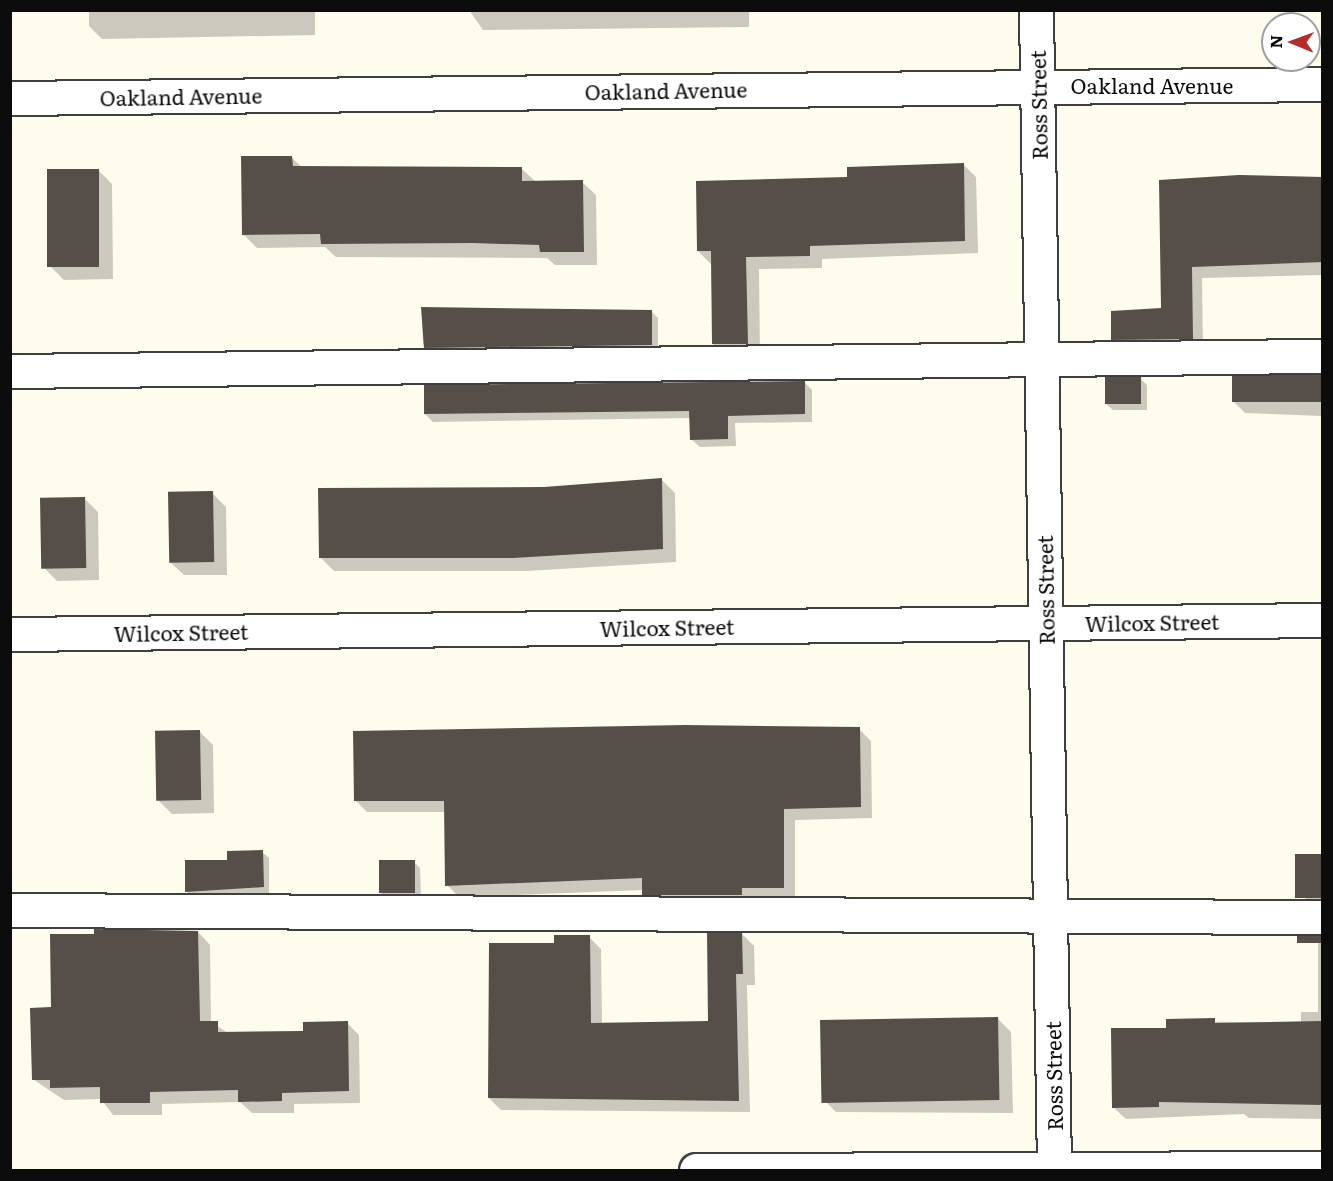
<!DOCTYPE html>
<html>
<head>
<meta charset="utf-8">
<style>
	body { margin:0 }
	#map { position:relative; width:1333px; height:1181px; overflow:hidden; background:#fefced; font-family:Literata,serif }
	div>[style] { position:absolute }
	.shadow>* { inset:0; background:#0003 }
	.building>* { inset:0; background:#554e49; transform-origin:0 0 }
	.roads { filter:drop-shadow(2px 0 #3f3f3f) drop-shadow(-2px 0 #3f3f3f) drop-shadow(0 2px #3f3f3f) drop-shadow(0 -2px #3f3f3f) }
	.minor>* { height:33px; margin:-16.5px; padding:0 16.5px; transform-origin:16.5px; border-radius:16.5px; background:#fff }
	span { translate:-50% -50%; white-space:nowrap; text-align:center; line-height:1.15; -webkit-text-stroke:6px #fff; paint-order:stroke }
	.street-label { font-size:21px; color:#0c0c0c }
	.frame { position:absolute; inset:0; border:12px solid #0c0c0c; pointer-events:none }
	.north { position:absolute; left:1261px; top:12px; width:60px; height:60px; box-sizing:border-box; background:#fff; border:2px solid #9e9e9e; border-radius:50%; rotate:271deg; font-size:16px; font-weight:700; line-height:24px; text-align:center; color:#0c0c0c }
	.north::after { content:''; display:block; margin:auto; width:21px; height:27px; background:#b72c2a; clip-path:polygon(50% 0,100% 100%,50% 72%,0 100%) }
</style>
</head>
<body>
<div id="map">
	<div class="shadow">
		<div style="clip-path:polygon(89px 10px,315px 10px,315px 35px,102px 39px,89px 26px)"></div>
		<div style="clip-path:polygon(469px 10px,749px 10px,749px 27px,483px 30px)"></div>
		<div style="clip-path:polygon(1250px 10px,1322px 10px,1322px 11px,1252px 12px)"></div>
		<div style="clip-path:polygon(292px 158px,302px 167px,521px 168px,536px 182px,582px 182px,596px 195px,597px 265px,555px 265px,547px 258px,336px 257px,325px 247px,257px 248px,244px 235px)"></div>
		<div style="clip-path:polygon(963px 164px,976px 177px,978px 253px,822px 259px,822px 268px,759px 269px,760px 356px,726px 357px,713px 344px,711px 264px,698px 251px,849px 179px)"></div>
		<div style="clip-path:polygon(98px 170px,112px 184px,113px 279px,64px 280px,50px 266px)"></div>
		<div style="clip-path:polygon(1322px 177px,1322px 300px,1322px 275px,1202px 278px,1203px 349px,1124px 350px,1113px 339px,1163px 309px,1160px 182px)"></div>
		<div style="clip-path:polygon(422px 309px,652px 312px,658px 318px,658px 351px,429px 350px,423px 343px)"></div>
		<div style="clip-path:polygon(1322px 376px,1322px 416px,1245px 413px,1234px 402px)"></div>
		<div style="clip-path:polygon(1140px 378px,1147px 385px,1147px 410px,1113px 410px,1106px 404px)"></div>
		<div style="clip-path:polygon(804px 382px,812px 390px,812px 422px,735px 423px,736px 446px,700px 447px,691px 439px,691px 418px,433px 422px,425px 414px)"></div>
		<div style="clip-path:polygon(662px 480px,675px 493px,676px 562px,527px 571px,334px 571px,320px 557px,544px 489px)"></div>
		<div style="clip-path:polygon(212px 493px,226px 507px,227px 575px,184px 575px,170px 562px)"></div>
		<div style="clip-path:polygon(85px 499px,98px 512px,99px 580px,57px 581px,43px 567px)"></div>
		<div style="clip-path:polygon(859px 729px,871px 741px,872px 818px,795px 820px,795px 899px,656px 906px,644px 890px,459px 897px,447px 885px,446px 812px,367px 812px,355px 800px)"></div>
		<div style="clip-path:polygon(200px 732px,213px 745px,214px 813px,172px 814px,158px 800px)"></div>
		<div style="clip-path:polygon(262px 852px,269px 858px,269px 893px,193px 898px,187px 892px,229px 861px)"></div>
		<div style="clip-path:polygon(1322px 855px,1322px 903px,1310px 903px,1297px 890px)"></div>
		<div style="clip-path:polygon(414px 862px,420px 868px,421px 899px,387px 899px,381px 893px)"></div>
		<div style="clip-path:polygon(198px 932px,210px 945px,211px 1022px,228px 1033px,304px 1032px,347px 1023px,359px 1035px,360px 1103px,294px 1104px,294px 1113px,252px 1113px,240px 1102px,162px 1104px,162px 1115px,113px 1115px,101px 1099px,64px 1100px,34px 1080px,53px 1009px)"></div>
		<div style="clip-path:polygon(742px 934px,754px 946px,755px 985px,747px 985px,750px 1112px,501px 1110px,489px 1098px,556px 944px,589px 937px,601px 949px,602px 1025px,710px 1023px)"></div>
		<div style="clip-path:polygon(1322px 936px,1322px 1119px,1249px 1118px,1244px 1114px,1126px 1119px,1113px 1107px,1167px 1029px,1167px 1021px,1301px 1023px,1301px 1012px,1318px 1012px,1318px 937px)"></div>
		<div style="clip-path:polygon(998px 1019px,1011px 1032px,1013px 1113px,836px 1112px,823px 1099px)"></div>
	</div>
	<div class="building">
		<div style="clip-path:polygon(241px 156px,292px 156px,293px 166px,522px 167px,522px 181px,583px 180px,584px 252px,540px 252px,539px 245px,472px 243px,321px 244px,320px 234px,242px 235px)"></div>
		<div style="clip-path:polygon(964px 163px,965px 241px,810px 246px,810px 256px,746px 257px,748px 344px,712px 344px,711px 251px,697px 251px,696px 181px,847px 177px,847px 167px)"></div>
		<div style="left:47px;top:169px;width:52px;height:98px"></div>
		<div style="clip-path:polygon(1239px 175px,1323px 177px,1323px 262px,1192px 267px,1193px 339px,1111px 340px,1111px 311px,1161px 308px,1159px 180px)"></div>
		<div style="clip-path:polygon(421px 307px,652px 310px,652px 345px,424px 348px)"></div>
		<div style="left:1323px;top:375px;width:27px;height:91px;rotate:90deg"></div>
		<div style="left:1105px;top:377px;width:36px;height:27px"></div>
		<div style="clip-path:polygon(805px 381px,805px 414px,728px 416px,728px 439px,690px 440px,689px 411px,424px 414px,424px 385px)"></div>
		<div style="clip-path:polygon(662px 478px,663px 549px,513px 558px,319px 558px,318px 488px,544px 487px)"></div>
		<div style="left:213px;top:491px;width:71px;height:45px;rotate:89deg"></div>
		<div style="left:85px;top:497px;width:71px;height:45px;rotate:89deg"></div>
		<div style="clip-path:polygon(685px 725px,860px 727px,861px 807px,784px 809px,784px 888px,742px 888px,742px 895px,642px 895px,642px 878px,445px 886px,444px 801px,354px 801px,353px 731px)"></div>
		<div style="left:200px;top:730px;width:70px;height:45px;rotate:89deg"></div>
		<div style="clip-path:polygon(263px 850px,264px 887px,185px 892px,185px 860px,227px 860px,227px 851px)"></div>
		<div style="left:1295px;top:854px;width:28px;height:44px"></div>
		<div style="left:415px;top:860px;width:33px;height:36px;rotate:90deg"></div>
		<div style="clip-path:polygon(94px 929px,198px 931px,200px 1021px,218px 1021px,218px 1032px,303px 1031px,303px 1022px,348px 1021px,349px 1091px,282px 1093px,282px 1101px,238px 1102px,238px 1090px,150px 1092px,150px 1103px,100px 1103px,100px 1087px,50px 1088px,50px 1080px,32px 1080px,30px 1008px,51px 1007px,50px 934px,94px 934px)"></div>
		<div style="clip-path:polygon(707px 932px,742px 933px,743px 974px,736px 974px,739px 1101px,488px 1098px,489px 943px,554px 943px,554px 935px,590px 935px,591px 1023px,708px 1021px)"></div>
		<div style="left:1297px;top:936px;width:26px;height:7px"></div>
		<div style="left:998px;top:1017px;width:83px;height:178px;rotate:89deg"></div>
		<div style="clip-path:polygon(1215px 1018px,1215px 1023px,1323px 1021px,1323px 1105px,1159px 1102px,1159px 1107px,1112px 1108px,1111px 1028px,1166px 1028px,1166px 1019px)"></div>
	</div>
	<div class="roads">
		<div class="minor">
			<div style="left:1036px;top:10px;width:1160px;rotate:89.11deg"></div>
			<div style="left:10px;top:98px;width:1312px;rotate:-0.61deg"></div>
			<div style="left:10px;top:371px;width:1312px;rotate:-0.66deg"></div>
			<div style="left:10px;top:634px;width:1312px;rotate:-0.61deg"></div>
			<div style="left:10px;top:910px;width:1312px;rotate:0.31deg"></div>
			<div style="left:696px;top:1170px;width:626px;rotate:-0.18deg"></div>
		</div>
	</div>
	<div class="street-label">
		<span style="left:1152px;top:85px">Oakland Avenue</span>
		<span style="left:666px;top:90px;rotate:-1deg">Oakland Avenue</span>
		<span style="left:181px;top:96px;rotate:-1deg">Oakland Avenue</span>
		<span style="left:1038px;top:105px;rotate:-91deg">Ross Street</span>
		<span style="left:1045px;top:590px;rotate:-91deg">Ross Street</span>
		<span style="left:1152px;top:622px;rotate:-1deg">Wilcox Street</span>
		<span style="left:667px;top:627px;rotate:-1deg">Wilcox Street</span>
		<span style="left:181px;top:632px;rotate:-1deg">Wilcox Street</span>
		<span style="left:1053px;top:1076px;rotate:-91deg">Ross Street</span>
	</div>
	<div class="frame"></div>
	<div class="north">N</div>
</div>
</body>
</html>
